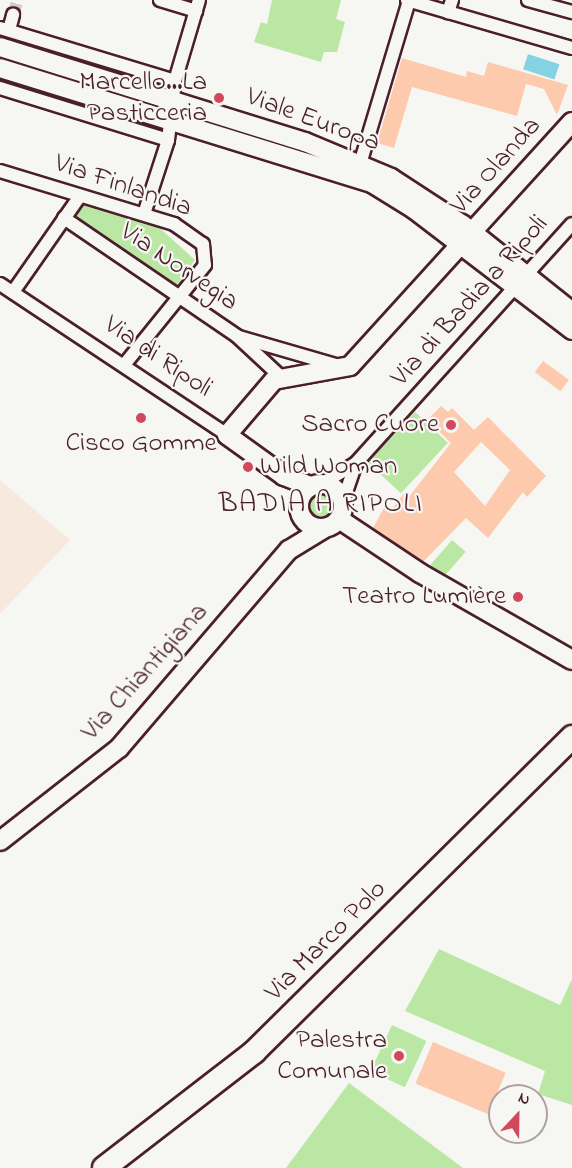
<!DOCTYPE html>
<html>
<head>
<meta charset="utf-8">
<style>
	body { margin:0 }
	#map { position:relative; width:572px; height:1168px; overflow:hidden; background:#f6f6f2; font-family:"Indie Flower",sans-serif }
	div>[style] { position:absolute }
	.built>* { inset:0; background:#f8e9de }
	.green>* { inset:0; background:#bbe7a5; transform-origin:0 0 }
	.round { border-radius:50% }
	.water>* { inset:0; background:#85d2e3; transform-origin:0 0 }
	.building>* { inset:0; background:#fecaae; transform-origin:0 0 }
	.street-tunnel>* { height:12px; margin-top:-6px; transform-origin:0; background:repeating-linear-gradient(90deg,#d4cbca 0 12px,transparent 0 18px) }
	.roads { filter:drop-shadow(2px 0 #4a1f2b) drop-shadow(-2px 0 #4a1f2b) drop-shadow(0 2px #4a1f2b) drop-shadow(0 -2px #4a1f2b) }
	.street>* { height:12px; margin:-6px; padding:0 6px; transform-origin:6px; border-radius:6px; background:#f6f6f2 }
	.secondary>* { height:18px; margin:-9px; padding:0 9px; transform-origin:9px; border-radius:9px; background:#f6f6f2 }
	.secondary>.ring { margin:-9px; padding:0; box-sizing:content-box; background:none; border:18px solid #f6f6f2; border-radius:50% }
	.highway>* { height:22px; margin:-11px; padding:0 11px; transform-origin:11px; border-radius:11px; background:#f6f6f2 }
	.dots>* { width:16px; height:16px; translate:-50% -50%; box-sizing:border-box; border:3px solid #f6f6f2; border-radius:50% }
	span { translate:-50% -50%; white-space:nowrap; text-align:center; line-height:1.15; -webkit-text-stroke:4.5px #f6f6f2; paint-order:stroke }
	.poi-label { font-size:27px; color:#4a1f2b }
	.right { translate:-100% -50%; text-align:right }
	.left { translate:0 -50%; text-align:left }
	.street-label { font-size:27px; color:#4a1f2b }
	.neighbourhood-label { font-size:28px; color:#4a1f2b; letter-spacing:1.5px }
	.north { position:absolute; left:488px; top:1084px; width:60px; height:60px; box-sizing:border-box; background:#f6f6f2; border:2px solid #b1a0a2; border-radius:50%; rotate:22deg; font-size:16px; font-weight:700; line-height:24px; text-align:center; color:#4a1f2b }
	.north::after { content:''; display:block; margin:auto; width:21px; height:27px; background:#d1495b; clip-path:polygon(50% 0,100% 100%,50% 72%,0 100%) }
</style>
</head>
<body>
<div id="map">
	<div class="built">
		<div style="clip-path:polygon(0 480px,70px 540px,0 614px)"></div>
	</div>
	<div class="green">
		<div style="clip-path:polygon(272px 0,341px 0,336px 19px,345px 22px,337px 52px,324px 52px,321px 62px,254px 42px,261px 22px,267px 24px)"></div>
		<div style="clip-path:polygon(83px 201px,152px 221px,195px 260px,177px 285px,72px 215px)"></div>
		<div style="left:415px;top:412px;width:45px;height:69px;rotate:43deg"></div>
		<div class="round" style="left:306px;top:490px;width:30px;height:30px"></div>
		<div style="left:452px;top:540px;width:18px;height:33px;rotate:41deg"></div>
		<div style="clip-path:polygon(439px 949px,560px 1005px,572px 979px,572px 1105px,538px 1094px,545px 1071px,405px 1011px)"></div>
		<div style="left:392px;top:1025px;width:38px;height:51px;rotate:25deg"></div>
		<div style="clip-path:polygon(349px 1083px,463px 1168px,286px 1168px)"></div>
	</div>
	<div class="water">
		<div style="left:528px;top:54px;width:33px;height:16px;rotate:18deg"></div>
	</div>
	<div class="building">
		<div style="clip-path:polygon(402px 58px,466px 77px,467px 71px,484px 76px,488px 62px,568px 85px,557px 115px,544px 89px,526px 84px,517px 116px,412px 87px,394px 148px,377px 143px)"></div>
		<div style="left:543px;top:361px;width:32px;height:14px;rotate:36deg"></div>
		<div style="clip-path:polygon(evenodd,441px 406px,448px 412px,452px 408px,474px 430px,488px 417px,546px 476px,527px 497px,523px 492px,488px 538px,466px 518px,423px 562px,373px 528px,386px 504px,392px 509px,404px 493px,408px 498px,451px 443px,427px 420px,441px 406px,481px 442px,510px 470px,485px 506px,454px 472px,481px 442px)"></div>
		<div style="left:433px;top:1042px;width:79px;height:45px;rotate:23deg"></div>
	</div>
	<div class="street-tunnel">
		<div style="left:13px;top:15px;width:16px;rotate:-72deg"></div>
	</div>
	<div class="roads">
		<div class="street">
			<div style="left:160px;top:0;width:38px;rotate:17deg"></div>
			<div style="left:407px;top:0;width:43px;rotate:16.3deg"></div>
			<div style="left:452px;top:0;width:13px;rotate:108deg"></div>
			<div style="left:448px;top:12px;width:129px;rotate:16.2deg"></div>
			<div style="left:528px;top:0;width:46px;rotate:15.3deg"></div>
			<div style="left:0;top:28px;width:183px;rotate:16.8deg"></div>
			<div style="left:9px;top:30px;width:16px;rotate:-75deg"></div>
			<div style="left:0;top:88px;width:176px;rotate:17.2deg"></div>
			<div style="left:360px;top:164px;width:170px;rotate:-73.3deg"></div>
			<div style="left:0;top:171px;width:182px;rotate:16.9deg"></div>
			<div style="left:174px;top:224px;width:35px;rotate:35deg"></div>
			<div style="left:203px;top:244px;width:21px;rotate:85deg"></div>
			<div style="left:205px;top:265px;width:129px;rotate:129deg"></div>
			<div style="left:144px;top:214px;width:78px;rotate:-72deg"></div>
			<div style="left:168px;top:140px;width:59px;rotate:-83.2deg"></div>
			<div style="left:175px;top:81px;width:84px;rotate:-73.5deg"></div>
			<div style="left:64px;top:218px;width:209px;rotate:34.3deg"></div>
			<div style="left:237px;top:336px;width:60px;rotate:43deg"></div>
			<div style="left:0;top:284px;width:273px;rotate:33.6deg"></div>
			<div style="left:13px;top:292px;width:117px;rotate:-55.1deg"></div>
			<div style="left:239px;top:337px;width:108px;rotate:16.1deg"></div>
			<div style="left:323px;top:483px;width:39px;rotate:-31deg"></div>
			<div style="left:356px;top:463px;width:322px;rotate:-47.9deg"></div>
			<div style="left:343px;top:501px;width:40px;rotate:-71.1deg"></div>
		</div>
		<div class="secondary">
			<div style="left:0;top:47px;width:319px;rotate:17.3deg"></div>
			<div style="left:305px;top:142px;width:93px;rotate:22.7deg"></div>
			<div style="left:391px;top:178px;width:86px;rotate:33.1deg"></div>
			<div style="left:463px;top:225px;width:139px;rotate:38.6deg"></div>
			<div style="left:0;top:68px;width:389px;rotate:17.2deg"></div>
			<div style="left:372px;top:183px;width:49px;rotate:31.8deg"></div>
			<div style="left:414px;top:209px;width:199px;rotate:37.4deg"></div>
			<div class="ring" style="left:299px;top:484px;width:26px;height:26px"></div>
			<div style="left:310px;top:486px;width:28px;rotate:-159deg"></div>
			<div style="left:284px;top:476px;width:70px;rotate:-144.3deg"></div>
			<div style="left:227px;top:435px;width:72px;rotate:-49.5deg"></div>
			<div style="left:274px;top:380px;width:77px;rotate:-10.4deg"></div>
			<div style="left:350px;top:366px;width:330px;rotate:-47.7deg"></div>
			<div style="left:339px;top:519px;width:97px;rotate:33.7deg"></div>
			<div style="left:420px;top:573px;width:175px;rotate:29.8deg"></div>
			<div style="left:0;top:841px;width:151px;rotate:-38deg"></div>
			<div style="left:119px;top:748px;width:261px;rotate:-49.4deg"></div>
			<div style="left:289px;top:550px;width:42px;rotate:-31.4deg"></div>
		</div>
		<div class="highway">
			<div style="left:104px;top:1168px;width:190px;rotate:-37.7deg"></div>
			<div style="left:254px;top:1052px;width:448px;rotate:-44.7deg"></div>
		</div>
	</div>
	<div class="dots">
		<div style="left:219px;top:98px;background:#d1495b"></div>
		<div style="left:141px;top:418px;background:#d1495b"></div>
		<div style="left:451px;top:425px;background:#d1495b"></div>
		<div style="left:248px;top:467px;background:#d1495b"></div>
		<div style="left:518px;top:597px;background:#d1495b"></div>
		<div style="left:399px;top:1056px;background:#d1495b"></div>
	</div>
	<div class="poi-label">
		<span class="right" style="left:207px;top:98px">Marcello...La<br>Pasticceria</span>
		<span class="right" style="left:439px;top:425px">Sacro Cuore</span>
		<span style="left:141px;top:444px">Cisco Gomme</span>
		<span class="left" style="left:260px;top:467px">Wild Woman</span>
		<span class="right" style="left:506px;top:597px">Teatro Lumière</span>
		<span class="right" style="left:387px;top:1056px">Palestra<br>Comunale</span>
	</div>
	<div class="street-label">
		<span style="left:313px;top:120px;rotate:20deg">Viale Europa</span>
		<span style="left:496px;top:166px;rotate:-48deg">Via Olanda</span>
		<span style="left:123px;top:186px;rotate:19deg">Via Finlandia</span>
		<span style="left:179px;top:267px;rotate:34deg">Via Norvegia</span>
		<span style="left:470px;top:301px;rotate:-48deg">Via di Badia a Ripoli</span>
		<span style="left:158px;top:357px;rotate:34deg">Via di Ripoli</span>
		<span style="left:145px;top:672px;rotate:-48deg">Via Chiantigiana</span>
		<span style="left:326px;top:941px;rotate:-45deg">Via Marco Polo</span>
	</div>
	<div class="neighbourhood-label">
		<span style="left:321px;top:505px">BADIA A RIPOLI</span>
	</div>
	<div class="north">N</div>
</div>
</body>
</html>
